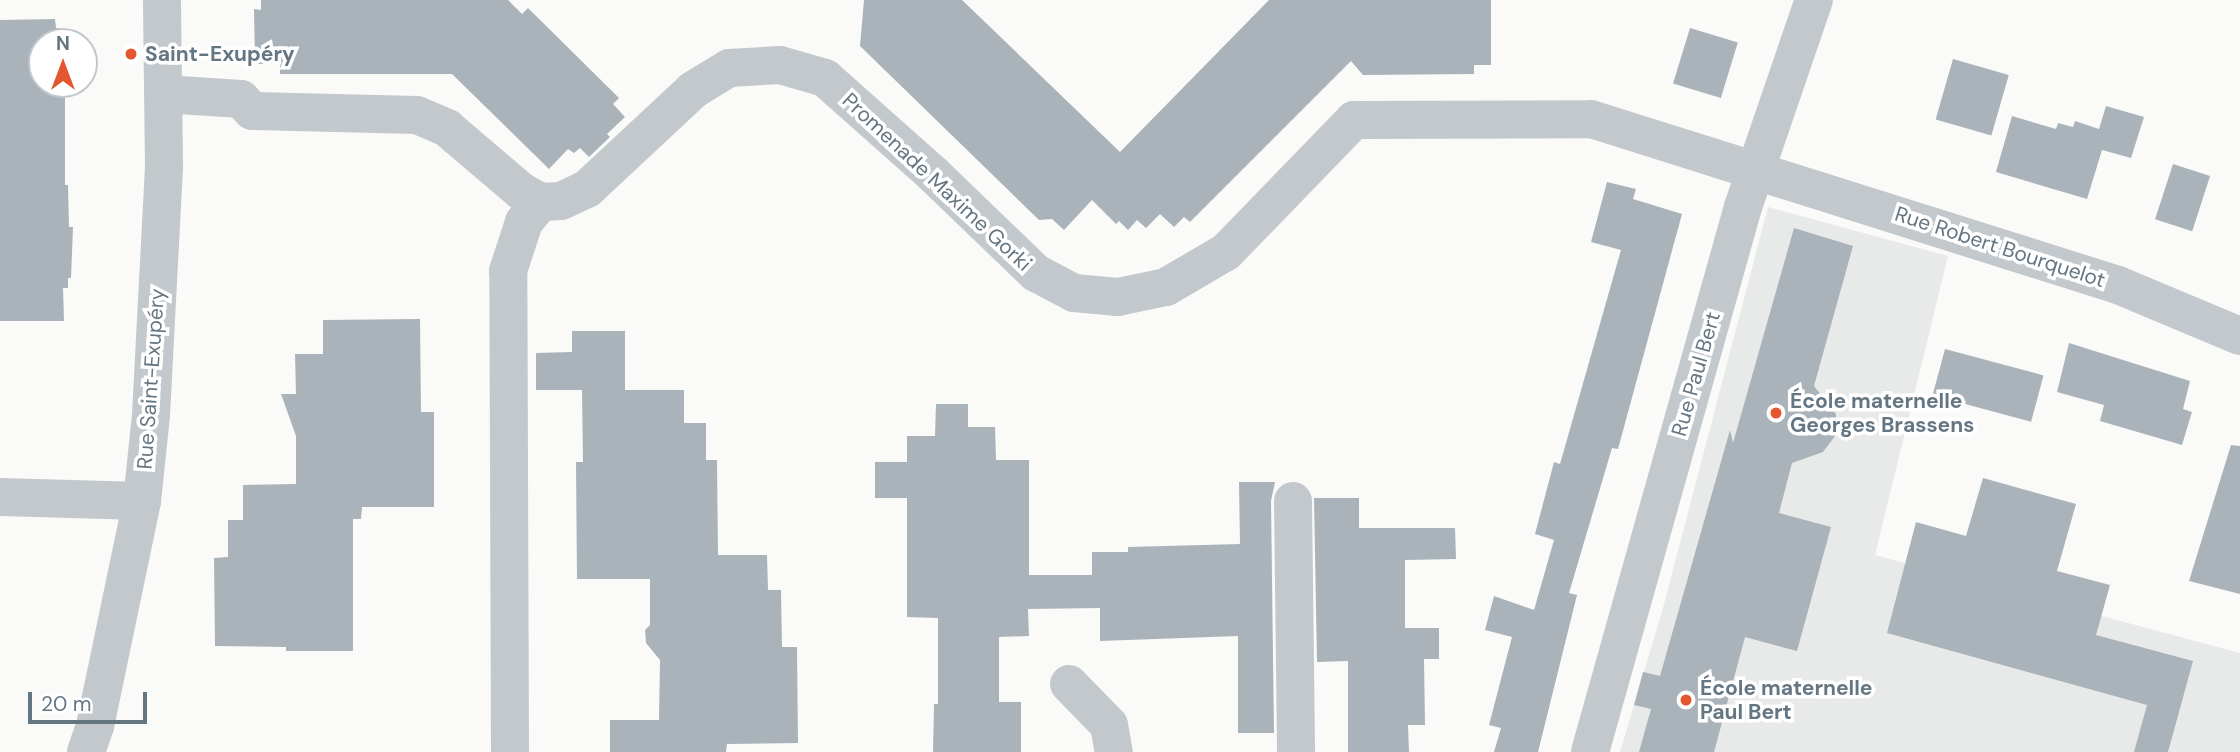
<!DOCTYPE html>
<html>
<head>
<meta charset="utf-8">
<style>
	body { margin:0 }
	#map { position:relative; width:2240px; height:752px; overflow:hidden; background:#fafaf8; font-family:"DM Sans",sans-serif }
	div>[style] { position:absolute }
	.built>* { inset:0; background:#e8e9e9 }
	.building>* { inset:0; background:#aab3b9; transform-origin:0 0 }
	.street>* { height:38px; margin:-19px; padding:0 19px; transform-origin:19px; border-radius:19px; background:#c3c8cc }
	.dots>* { width:19px; height:19px; translate:-50% -50%; box-sizing:border-box; border:4px solid #fff; border-radius:50% }
	span { translate:-50% -50%; white-space:nowrap; text-align:center; line-height:1.15; -webkit-text-stroke:7px #fff; paint-order:stroke }
	.poi-label { font-size:21px; color:#657683; font-weight:700 }
	.left { translate:0 -50%; text-align:left }
	.street-label { font-size:21px; color:#657683 }
	.north { position:absolute; left:28px; top:28px; width:70px; height:70px; box-sizing:border-box; background:#fff; border:2px solid #c1c8cd; border-radius:50%; rotate:0deg; font-size:19px; font-weight:700; line-height:28px; text-align:center; color:#657683 }
	.north::after { content:''; display:block; margin:auto; width:24px; height:32px; background:#e4572e; clip-path:polygon(50% 0,100% 100%,50% 72%,0 100%) }
	.scale { position:absolute; left:28px; top:692px; width:119px; height:32px; box-sizing:border-box; border:4px solid #657683; border-top:0; padding-left:9px; font-size:21px; line-height:24px; white-space:nowrap; color:#657683; -webkit-text-stroke:5px #fff; paint-order:stroke }
</style>
</head>
<body>
<div id="map">
	<div class="built">
		<div style="clip-path:polygon(1768px 207px,1948px 256px,1875px 555px,2240px 653px,2240px 752px,1620px 752px,1663px 608px)"></div>
	</div>
	<div class="building">
		<div style="clip-path:polygon(261px 0,508px 0,522px 14px,528px 8px,619px 98px,613px 104px,625px 117px,607px 134px,610px 137px,589px 157px,580px 148px,574px 153px,568px 149px,549px 169px,452px 74px,280px 74px,280px 64px,255px 64px,254px 9px,261px 10px)"></div>
		<div style="clip-path:polygon(864px 0,962px 0,1120px 152px,1269px 0,1491px 0,1491px 65px,1474px 65px,1474px 74px,1363px 75px,1351px 61px,1190px 222px,1184px 217px,1174px 227px,1160px 214px,1146px 228px,1137px 220px,1128px 230px,1119px 221px,1116px 224px,1092px 200px,1064px 230px,1052px 219px,1039px 220px,860px 46px)"></div>
		<div style="clip-path:polygon(55px 19px,56px 28px,60px 28px,60px 42px,42px 42px,42px 84px,65px 84px,65px 185px,68px 185px,69px 227px,73px 227px,71px 278px,68px 278px,68px 288px,63px 288px,64px 321px,0 321px,0 20px)"></div>
		<div style="left:1690px;top:28px;width:50px;height:58px;rotate:17deg"></div>
		<div style="left:1953px;top:59px;width:58px;height:63px;rotate:16deg"></div>
		<div style="clip-path:polygon(2106px 106px,2144px 117px,2131px 158px,2102px 150px,2087px 199px,1996px 172px,2012px 116px,2056px 129px,2058px 123px,2073px 127px,2075px 121px,2099px 129px)"></div>
		<div style="left:2173px;top:164px;width:39px;height:58px;rotate:18deg"></div>
		<div style="clip-path:polygon(1607px 182px,1636px 189px,1633px 199px,1682px 214px,1618px 449px,1612px 448px,1569px 593px,1577px 595px,1538px 752px,1494px 752px,1501px 728px,1489px 725px,1512px 637px,1485px 630px,1494px 596px,1534px 610px,1554px 540px,1535px 534px,1554px 462px,1560px 464px,1621px 250px,1591px 242px)"></div>
		<div style="clip-path:polygon(1794px 228px,1853px 246px,1814px 386px,1836px 414px,1835px 436px,1823px 452px,1792px 463px,1779px 513px,1831px 527px,1797px 651px,1745px 637px,1714px 752px,1639px 752px,1651px 709px,1634px 705px,1643px 672px,1660px 676px,1730px 430px,1733px 443px)"></div>
		<div style="clip-path:polygon(420px 319px,421px 412px,434px 412px,434px 507px,362px 507px,361px 519px,353px 519px,353px 651px,286px 651px,286px 647px,215px 646px,214px 558px,228px 557px,228px 520px,243px 520px,243px 485px,296px 484px,296px 436px,281px 394px,296px 394px,295px 354px,323px 354px,323px 320px)"></div>
		<div style="clip-path:polygon(572px 331px,625px 331px,625px 390px,684px 390px,684px 423px,706px 423px,706px 460px,717px 460px,718px 555px,767px 555px,768px 590px,781px 590px,782px 647px,797px 647px,798px 743px,727px 744px,726px 752px,610px 752px,610px 720px,659px 720px,660px 660px,646px 643px,645px 630px,650px 625px,650px 579px,577px 579px,576px 462px,583px 462px,582px 390px,536px 390px,536px 353px,572px 352px)"></div>
		<div style="clip-path:polygon(2069px 343px,2190px 381px,2183px 409px,2192px 412px,2182px 445px,2100px 421px,2104px 405px,2057px 392px)"></div>
		<div style="left:1945px;top:349px;width:102px;height:48px;rotate:15deg"></div>
		<div style="clip-path:polygon(936px 404px,968px 404px,968px 427px,995px 427px,996px 460px,1029px 460px,1029px 575px,1092px 575px,1092px 552px,1128px 552px,1128px 547px,1240px 544px,1239px 482px,1275px 482px,1271px 501px,1274px 733px,1238px 733px,1238px 636px,1100px 641px,1100px 608px,1028px 609px,1029px 636px,999px 637px,999px 702px,1021px 702px,1021px 752px,933px 752px,934px 704px,938px 704px,938px 618px,907px 617px,907px 498px,875px 498px,875px 462px,907px 462px,907px 436px,935px 436px)"></div>
		<div style="clip-path:polygon(2231px 445px,2240px 446px,2240px 594px,2189px 581px)"></div>
		<div style="clip-path:polygon(1983px 478px,2076px 504px,2057px 571px,2110px 585px,2096px 635px,2193px 661px,2168px 752px,2134px 752px,2147px 705px,1887px 633px,1916px 522px,1966px 536px)"></div>
		<div style="clip-path:polygon(1314px 498px,1359px 498px,1359px 528px,1455px 528px,1456px 559px,1405px 560px,1405px 628px,1439px 628px,1439px 659px,1424px 659px,1425px 725px,1408px 725px,1409px 752px,1348px 752px,1348px 661px,1317px 662px)"></div>
	</div>
	<div class="street">
		<div style="left:163px;top:94px;width:78px;rotate:3.7deg"></div>
		<div style="left:241px;top:99px;width:16px;rotate:47deg"></div>
		<div style="left:252px;top:111px;width:165px;rotate:1.4deg"></div>
		<div style="left:417px;top:115px;width:33px;rotate:23deg"></div>
		<div style="left:447px;top:128px;width:97px;rotate:40.4deg"></div>
		<div style="left:521px;top:191px;width:23px;rotate:29deg"></div>
		<div style="left:541px;top:202px;width:20px;rotate:-3deg"></div>
		<div style="left:561px;top:201px;width:29px;rotate:-25deg"></div>
		<div style="left:587px;top:189px;width:145px;rotate:-43deg"></div>
		<div style="left:693px;top:90px;width:42px;rotate:-31.4deg"></div>
		<div style="left:729px;top:68px;width:51px;rotate:-3.4deg"></div>
		<div style="left:780px;top:65px;width:47px;rotate:16.1deg"></div>
		<div style="left:825px;top:78px;width:144px;rotate:41.6deg"></div>
		<div style="left:933px;top:174px;width:143px;rotate:43.9deg"></div>
		<div style="left:1036px;top:273px;width:43px;rotate:27.8deg"></div>
		<div style="left:1074px;top:293px;width:44px;rotate:5.2deg"></div>
		<div style="left:1118px;top:297px;width:49px;rotate:-11.8deg"></div>
		<div style="left:1166px;top:287px;width:69px;rotate:-30.3deg"></div>
		<div style="left:1226px;top:252px;width:184px;rotate:-45.9deg"></div>
		<div style="left:1354px;top:120px;width:237px;rotate:-0.2deg"></div>
		<div style="left:1591px;top:119px;width:553px;rotate:17.48deg"></div>
		<div style="left:2118px;top:285px;width:132px;rotate:22.7deg"></div>
		<div style="left:0;top:497px;width:142px;rotate:1.6deg"></div>
		<div style="left:1293px;top:501px;width:251px;rotate:89.3deg"></div>
		<div style="left:1069px;top:684px;width:57px;rotate:45.7deg"></div>
		<div style="left:1109px;top:725px;width:27px;rotate:80deg"></div>
		<div style="left:86px;top:752px;width:28px;rotate:-71deg"></div>
		<div style="left:95px;top:726px;width:230px;rotate:-78.2deg"></div>
		<div style="left:142px;top:501px;width:86px;rotate:-84deg"></div>
		<div style="left:151px;top:415px;width:249px;rotate:-87deg"></div>
		<div style="left:164px;top:166px;width:166px;rotate:-90.7deg"></div>
		<div style="left:510px;top:752px;width:481px;rotate:-90.2deg"></div>
		<div style="left:508px;top:271px;width:52px;rotate:-71.9deg"></div>
		<div style="left:524px;top:222px;width:26px;rotate:-50deg"></div>
		<div style="left:1590px;top:752px;width:566px;rotate:-74.32deg"></div>
		<div style="left:1743px;top:207px;width:219px;rotate:-71.1deg"></div>
	</div>
	<div class="dots">
		<div style="left:131px;top:54px;background:#e4572e"></div>
		<div style="left:1776px;top:413px;background:#e4572e"></div>
		<div style="left:1686px;top:700px;background:#e4572e"></div>
	</div>
	<div class="poi-label">
		<span class="left" style="left:145px;top:54px">Saint-Exupéry</span>
		<span class="left" style="left:1790px;top:413px">École maternelle<br>Georges Brassens</span>
		<span class="left" style="left:1700px;top:700px">École maternelle<br>Paul Bert</span>
	</div>
	<div class="street-label">
		<span style="left:937px;top:182px;rotate:43deg">Promenade Maxime Gorki</span>
		<span style="left:2000px;top:247px;rotate:18deg">Rue Robert Bourquelot</span>
		<span style="left:1696px;top:374px;rotate:-74deg">Rue Paul Bert</span>
		<span style="left:151px;top:379px;rotate:-86deg">Rue Saint-Exupéry</span>
	</div>
	<div class="north">N</div>
	<div class="scale">20 m</div>
</div>
</body>
</html>
